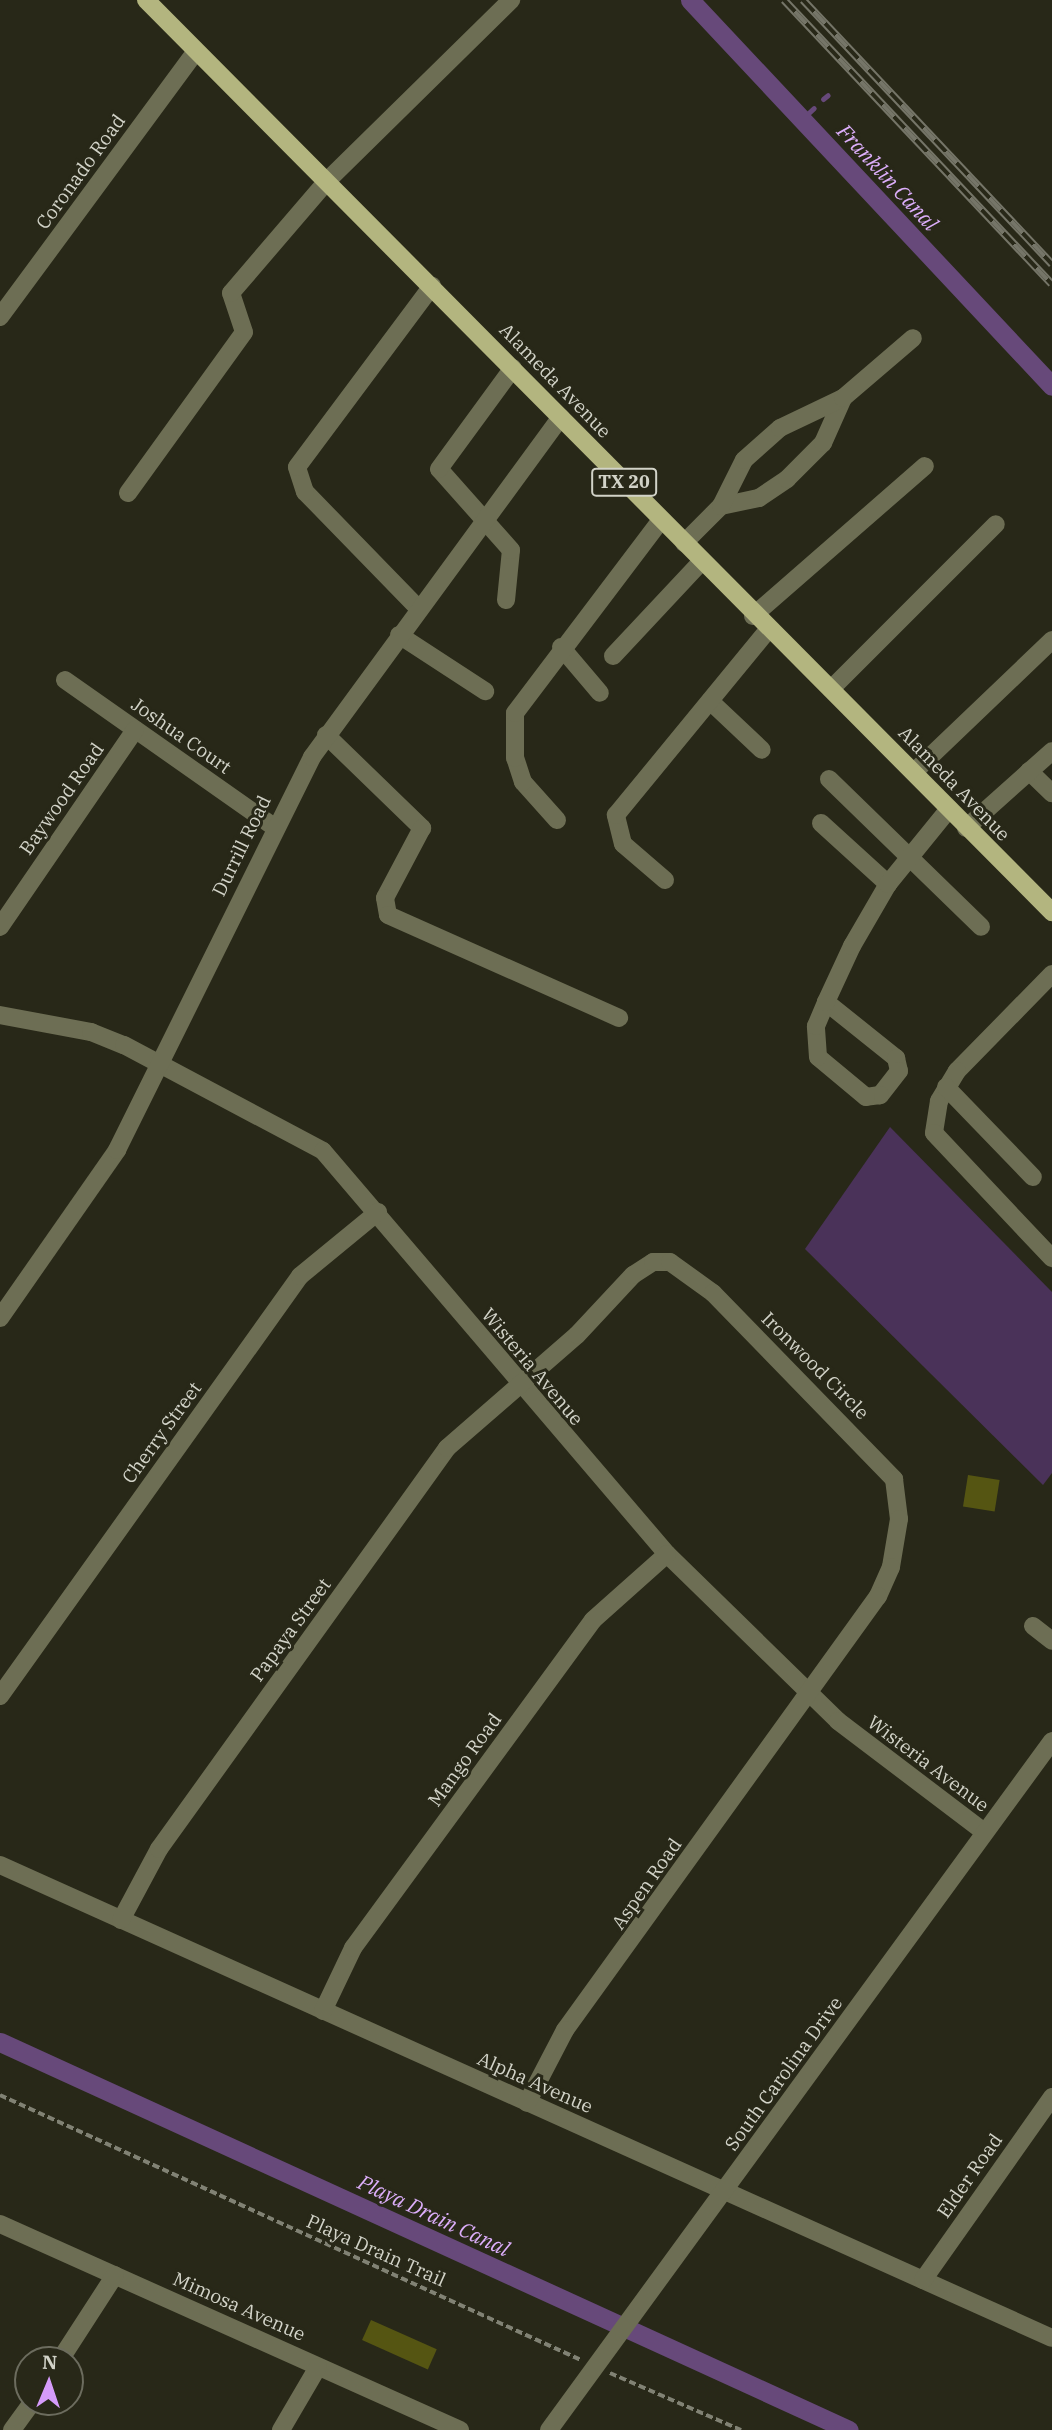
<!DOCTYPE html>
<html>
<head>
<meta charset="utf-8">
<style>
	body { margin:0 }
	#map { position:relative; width:1052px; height:2430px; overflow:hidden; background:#282818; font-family:"IBM Plex Serif",serif }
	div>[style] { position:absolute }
	.green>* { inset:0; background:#4a3259 }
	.stream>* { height:5px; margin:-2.5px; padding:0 2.5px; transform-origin:2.5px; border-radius:2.5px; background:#67497a }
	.canal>* { height:19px; margin:-9.5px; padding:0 9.5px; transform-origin:9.5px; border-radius:9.5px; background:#67497a }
	.building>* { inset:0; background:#555512; transform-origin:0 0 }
	.path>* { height:3.5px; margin-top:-1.75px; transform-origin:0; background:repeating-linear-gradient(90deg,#818274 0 7px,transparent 0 10.5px) }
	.minor>* { height:18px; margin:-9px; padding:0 9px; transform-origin:9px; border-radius:9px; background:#6d6e54 }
	.major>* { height:18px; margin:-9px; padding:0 9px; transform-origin:9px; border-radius:9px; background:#b3b57f }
	.rail>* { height:8px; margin-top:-4px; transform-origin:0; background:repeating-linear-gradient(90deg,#282818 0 16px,#757568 0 32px); box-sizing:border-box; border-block:2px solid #757568 }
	span { translate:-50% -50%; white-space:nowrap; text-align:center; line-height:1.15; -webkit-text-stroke:6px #282818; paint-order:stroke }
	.shield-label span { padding:2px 5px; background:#282818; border:2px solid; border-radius:5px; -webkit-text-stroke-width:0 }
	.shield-label { font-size:18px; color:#d2d3c8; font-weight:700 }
	.street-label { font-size:19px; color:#d2d3c8 }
	.water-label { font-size:21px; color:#dcaefa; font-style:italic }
	.north { position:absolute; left:14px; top:2346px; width:70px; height:70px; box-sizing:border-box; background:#282818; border:2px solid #6c6c5e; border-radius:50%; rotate:2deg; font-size:19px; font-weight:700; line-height:28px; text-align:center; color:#d2d3c8 }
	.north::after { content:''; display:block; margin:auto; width:24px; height:32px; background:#d59bfa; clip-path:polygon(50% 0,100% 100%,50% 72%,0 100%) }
</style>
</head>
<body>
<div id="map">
	<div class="green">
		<div style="clip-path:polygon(890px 1127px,1052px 1292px,1052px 1473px,1043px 1485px,805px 1249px)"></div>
	</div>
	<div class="stream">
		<div style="left:823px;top:99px;width:6px;rotate:-39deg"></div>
		<div style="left:802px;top:119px;width:16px;rotate:-43deg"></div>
	</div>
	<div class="canal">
		<div style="left:690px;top:0;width:529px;rotate:46.84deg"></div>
		<div style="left:0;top:2042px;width:933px;rotate:24.56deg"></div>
	</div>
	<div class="building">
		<div style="left:968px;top:1475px;width:32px;height:32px;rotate:9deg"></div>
		<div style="left:371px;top:2320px;width:72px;height:22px;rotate:24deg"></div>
	</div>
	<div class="path">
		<div style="left:0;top:2095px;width:639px;rotate:24.52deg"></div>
		<div style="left:610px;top:2373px;width:143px;rotate:23.5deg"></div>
	</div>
	<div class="minor">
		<div style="left:0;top:317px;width:330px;rotate:-53.6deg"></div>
		<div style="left:128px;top:493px;width:198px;rotate:-54.2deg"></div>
		<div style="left:244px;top:332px;width:41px;rotate:-108.4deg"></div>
		<div style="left:231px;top:293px;width:149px;rotate:-49.4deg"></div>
		<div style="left:328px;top:180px;width:257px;rotate:-44.5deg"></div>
		<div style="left:721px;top:506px;width:39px;rotate:-12deg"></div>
		<div style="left:759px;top:498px;width:34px;rotate:-34deg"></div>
		<div style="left:787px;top:479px;width:51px;rotate:-45deg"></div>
		<div style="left:823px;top:443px;width:49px;rotate:-66deg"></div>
		<div style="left:684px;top:543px;width:52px;rotate:-45deg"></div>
		<div style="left:721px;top:506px;width:51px;rotate:-63.4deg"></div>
		<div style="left:744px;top:460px;width:48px;rotate:-41.6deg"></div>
		<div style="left:780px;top:428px;width:70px;rotate:-25.5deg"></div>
		<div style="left:843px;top:398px;width:92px;rotate:-40.6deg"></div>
		<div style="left:506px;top:600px;width:50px;rotate:-84.3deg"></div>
		<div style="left:511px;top:550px;width:108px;rotate:-131.6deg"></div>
		<div style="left:439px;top:469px;width:125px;rotate:-53.8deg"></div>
		<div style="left:418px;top:608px;width:162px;rotate:-134.2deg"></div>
		<div style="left:305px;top:492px;width:26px;rotate:-108deg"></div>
		<div style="left:297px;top:467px;width:226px;rotate:-53.3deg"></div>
		<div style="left:753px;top:616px;width:228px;rotate:-41.1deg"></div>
		<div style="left:399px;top:635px;width:103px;rotate:33.1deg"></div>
		<div style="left:561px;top:647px;width:60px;rotate:49.7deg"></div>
		<div style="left:613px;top:656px;width:129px;rotate:-46.9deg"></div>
		<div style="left:65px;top:680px;width:254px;rotate:35.1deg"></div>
		<div style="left:831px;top:689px;width:233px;rotate:-45deg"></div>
		<div style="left:710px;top:701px;width:71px;rotate:43.3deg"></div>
		<div style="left:326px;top:735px;width:134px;rotate:44.1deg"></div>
		<div style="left:422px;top:828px;width:79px;rotate:117.9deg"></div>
		<div style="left:385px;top:898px;width:17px;rotate:80deg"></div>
		<div style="left:388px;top:915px;width:253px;rotate:24deg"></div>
		<div style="left:1029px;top:771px;width:32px;rotate:44deg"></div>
		<div style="left:914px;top:772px;width:191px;rotate:-43.7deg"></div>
		<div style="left:829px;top:779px;width:212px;rotate:44.2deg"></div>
		<div style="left:557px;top:820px;width:51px;rotate:-131.8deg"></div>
		<div style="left:523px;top:782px;width:25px;rotate:-108deg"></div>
		<div style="left:515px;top:758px;width:45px;rotate:-90deg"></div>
		<div style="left:515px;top:713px;width:242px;rotate:-52.9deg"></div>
		<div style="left:821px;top:823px;width:91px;rotate:42.3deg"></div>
		<div style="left:966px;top:828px;width:115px;rotate:-41.8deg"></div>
		<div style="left:665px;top:880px;width:55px;rotate:-139.4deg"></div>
		<div style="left:623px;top:844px;width:30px;rotate:-104deg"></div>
		<div style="left:616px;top:815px;width:239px;rotate:-50.6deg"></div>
		<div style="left:0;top:927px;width:239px;rotate:-55.6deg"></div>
		<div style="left:1052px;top:974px;width:136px;rotate:134.4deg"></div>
		<div style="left:957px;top:1071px;width:35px;rotate:121deg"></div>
		<div style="left:939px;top:1101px;width:32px;rotate:99deg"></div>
		<div style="left:934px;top:1133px;width:172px;rotate:46.7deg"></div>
		<div style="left:826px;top:1002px;width:90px;rotate:38.7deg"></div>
		<div style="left:896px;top:1058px;width:13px;rotate:77deg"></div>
		<div style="left:899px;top:1071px;width:31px;rotate:128deg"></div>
		<div style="left:880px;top:1095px;width:14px;rotate:172deg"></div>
		<div style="left:866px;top:1097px;width:62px;rotate:-140.2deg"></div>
		<div style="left:818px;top:1057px;width:31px;rotate:-94deg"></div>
		<div style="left:816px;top:1026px;width:26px;rotate:-67deg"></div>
		<div style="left:826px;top:1002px;width:62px;rotate:-65.1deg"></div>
		<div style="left:852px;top:946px;width:72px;rotate:-59.9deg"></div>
		<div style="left:888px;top:884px;width:97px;rotate:-50.9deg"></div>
		<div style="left:0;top:1015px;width:93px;rotate:10.6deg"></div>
		<div style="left:91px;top:1032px;width:35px;rotate:22deg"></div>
		<div style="left:124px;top:1045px;width:225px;rotate:28deg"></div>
		<div style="left:323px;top:1151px;width:530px;rotate:49.52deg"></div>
		<div style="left:667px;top:1554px;width:239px;rotate:44.3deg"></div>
		<div style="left:838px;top:1721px;width:183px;rotate:37.2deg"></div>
		<div style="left:946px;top:1087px;width:125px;rotate:46deg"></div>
		<div style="left:0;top:1318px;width:205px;rotate:-55.1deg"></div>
		<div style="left:117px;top:1150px;width:439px;rotate:-63.6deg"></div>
		<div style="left:312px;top:757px;width:421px;rotate:-53.8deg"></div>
		<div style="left:1033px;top:1626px;width:24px;rotate:38deg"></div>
		<div style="left:0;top:1696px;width:516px;rotate:-54.46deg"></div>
		<div style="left:300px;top:1276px;width:101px;rotate:-39.4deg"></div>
		<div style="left:0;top:1865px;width:1153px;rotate:24.21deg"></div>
		<div style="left:121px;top:1920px;width:81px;rotate:-61.8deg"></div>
		<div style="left:159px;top:1849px;width:494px;rotate:-54.3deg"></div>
		<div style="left:447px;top:1448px;width:172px;rotate:-41deg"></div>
		<div style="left:577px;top:1335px;width:82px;rotate:-47deg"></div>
		<div style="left:633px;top:1275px;width:24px;rotate:-33deg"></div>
		<div style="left:653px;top:1262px;width:17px"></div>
		<div style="left:670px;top:1262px;width:53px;rotate:35.8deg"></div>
		<div style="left:713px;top:1293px;width:260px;rotate:45.8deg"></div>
		<div style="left:894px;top:1479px;width:40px;rotate:82.9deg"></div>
		<div style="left:899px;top:1519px;width:49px;rotate:99.5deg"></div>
		<div style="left:891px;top:1567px;width:32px;rotate:114deg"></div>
		<div style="left:878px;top:1596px;width:535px;rotate:125.8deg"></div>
		<div style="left:565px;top:2030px;width:82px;rotate:117.5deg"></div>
		<div style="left:323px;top:2011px;width:70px;rotate:-64.5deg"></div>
		<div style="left:353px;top:1948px;width:406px;rotate:-53.8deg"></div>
		<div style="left:593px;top:1620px;width:99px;rotate:-41.7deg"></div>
		<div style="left:0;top:2224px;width:504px;rotate:24.12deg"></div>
		<div style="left:923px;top:2280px;width:224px;rotate:-54.8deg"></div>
		<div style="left:60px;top:2360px;width:101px;rotate:-57.1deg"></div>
		<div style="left:12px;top:2430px;width:34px;rotate:-54deg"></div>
		<div style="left:281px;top:2430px;width:73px;rotate:-59.6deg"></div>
		<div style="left:549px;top:2430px;width:853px;rotate:-53.87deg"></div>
	</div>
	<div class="major">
		<div style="left:146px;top:0;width:1286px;rotate:45.19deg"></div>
	</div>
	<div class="rail">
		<div style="left:784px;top:0;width:390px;rotate:46.7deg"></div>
		<div style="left:803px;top:0;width:363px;rotate:46.7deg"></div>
	</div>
	<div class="shield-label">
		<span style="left:624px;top:482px">TX 20</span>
	</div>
	<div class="street-label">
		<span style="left:81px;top:172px;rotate:-54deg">Coronado Road</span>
		<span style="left:555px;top:381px;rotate:46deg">Alameda Avenue</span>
		<span style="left:181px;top:736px;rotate:35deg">Joshua Court</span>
		<span style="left:954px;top:784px;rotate:46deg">Alameda Avenue</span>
		<span style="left:62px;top:799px;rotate:-55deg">Baywood Road</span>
		<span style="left:242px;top:846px;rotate:-64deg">Durrill Road</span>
		<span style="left:815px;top:1366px;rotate:45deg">Ironwood Circle</span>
		<span style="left:532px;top:1367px;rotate:50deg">Wisteria Avenue</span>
		<span style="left:162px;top:1433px;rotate:-54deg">Cherry Street</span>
		<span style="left:291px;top:1630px;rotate:-54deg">Papaya Street</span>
		<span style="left:465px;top:1760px;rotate:-54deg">Mango Road</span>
		<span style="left:928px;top:1764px;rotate:37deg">Wisteria Avenue</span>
		<span style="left:647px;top:1884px;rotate:-55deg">Aspen Road</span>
		<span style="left:784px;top:2074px;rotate:-54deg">South Carolina Drive</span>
		<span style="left:535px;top:2083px;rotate:24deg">Alpha Avenue</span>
		<span style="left:970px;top:2176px;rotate:-55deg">Elder Road</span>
		<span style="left:376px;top:2251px;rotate:24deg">Playa Drain Trail</span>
		<span style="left:239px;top:2307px;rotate:24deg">Mimosa Avenue</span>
	</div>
	<div class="water-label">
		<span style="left:888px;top:177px;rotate:47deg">Franklin Canal</span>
		<span style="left:434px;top:2215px;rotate:25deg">Playa Drain Canal</span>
	</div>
	<div class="north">N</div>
</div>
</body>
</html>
